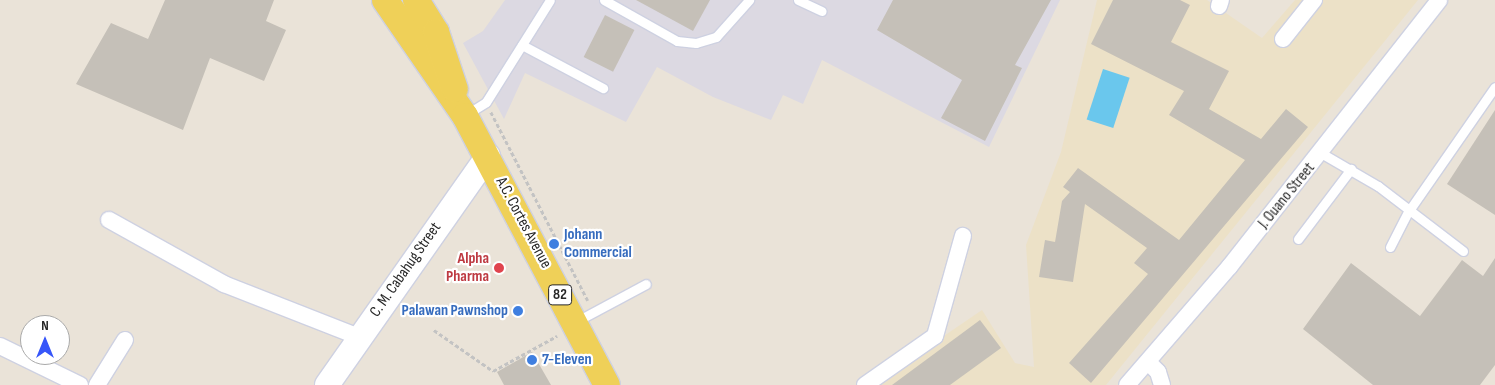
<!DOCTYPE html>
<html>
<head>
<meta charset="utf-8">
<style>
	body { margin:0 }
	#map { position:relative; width:1495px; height:385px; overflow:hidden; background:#eae3d8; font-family:"Sofia Sans Condensed",sans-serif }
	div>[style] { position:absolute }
	.industrial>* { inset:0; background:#dcd9e2 }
	.education>* { inset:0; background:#ece1c7 }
	.water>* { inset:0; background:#6ac7ed; transform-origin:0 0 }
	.building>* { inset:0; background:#c5c0b8; transform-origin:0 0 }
	.path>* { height:2.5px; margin-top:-1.25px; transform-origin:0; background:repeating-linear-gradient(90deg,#c3c3c3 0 4px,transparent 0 6.5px) }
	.roads { filter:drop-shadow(1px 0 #ced1e1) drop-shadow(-1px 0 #ced1e1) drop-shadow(0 1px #ced1e1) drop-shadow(0 -1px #ced1e1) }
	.lane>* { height:9px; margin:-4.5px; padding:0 4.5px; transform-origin:4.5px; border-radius:4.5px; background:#fff }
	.street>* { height:16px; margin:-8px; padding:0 8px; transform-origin:8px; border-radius:8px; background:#fff }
	.secondary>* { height:24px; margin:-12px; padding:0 12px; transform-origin:12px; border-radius:12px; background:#fff }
	.primary>* { height:26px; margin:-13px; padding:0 13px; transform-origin:13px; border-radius:13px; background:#efd058 }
	.dots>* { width:14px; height:14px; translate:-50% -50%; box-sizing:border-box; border:2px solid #fff; border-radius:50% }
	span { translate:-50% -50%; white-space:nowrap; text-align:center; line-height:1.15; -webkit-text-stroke:4.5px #fff; paint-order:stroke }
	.shield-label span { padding:1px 4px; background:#fff; border:1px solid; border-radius:4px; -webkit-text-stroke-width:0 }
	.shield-label { font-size:15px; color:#272727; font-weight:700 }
	.street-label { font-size:16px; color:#272727 }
	.shop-label { font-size:16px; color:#366cbe; font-weight:700 }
	.left { translate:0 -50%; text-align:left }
	.right { translate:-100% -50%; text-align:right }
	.health-label { font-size:16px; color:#be3a42; font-weight:700 }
	.north { position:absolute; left:20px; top:315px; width:50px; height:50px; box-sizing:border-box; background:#fff; border:1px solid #a9a9a9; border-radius:50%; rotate:0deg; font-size:14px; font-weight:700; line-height:20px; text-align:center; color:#272727 }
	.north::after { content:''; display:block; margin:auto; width:18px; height:22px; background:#3756f9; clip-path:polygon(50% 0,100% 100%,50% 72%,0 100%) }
</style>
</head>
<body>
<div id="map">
	<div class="industrial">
		<div style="clip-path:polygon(505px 0,1060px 0,989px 147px,822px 60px,803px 104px,783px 95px,771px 120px,713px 97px,657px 67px,626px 122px,525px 73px,504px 119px,463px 43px,483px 31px)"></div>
	</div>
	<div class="education">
		<div style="clip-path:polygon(1097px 0,1207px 0,1262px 38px,1295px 0,1418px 0,1106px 385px,872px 385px,982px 310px,1015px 363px,1034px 367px,1026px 245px,1061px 152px)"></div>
	</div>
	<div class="water">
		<div style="left:1103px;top:69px;width:28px;height:53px;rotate:18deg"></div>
	</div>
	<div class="building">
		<div style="clip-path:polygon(165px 0,274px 0,266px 21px,286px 30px,264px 81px,210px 58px,183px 130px,76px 84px,111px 23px,148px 39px)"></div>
		<div style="clip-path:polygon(636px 0,710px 0,693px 31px)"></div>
		<div style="clip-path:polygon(893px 0,1051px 0,1015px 65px,1022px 68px,985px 141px,941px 118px,962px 80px,877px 30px)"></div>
		<div style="clip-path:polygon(1113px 0,1180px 0,1190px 5px,1171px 42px,1229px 71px,1209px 109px,1261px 139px,1286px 109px,1308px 127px,1091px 383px,1069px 363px,1148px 274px,1134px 263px,1147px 248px,1085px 204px,1073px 282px,1039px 277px,1045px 240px,1055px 242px,1062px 201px,1070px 192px,1063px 187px,1078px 168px,1179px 240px,1245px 160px,1169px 115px,1184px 91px,1091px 44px)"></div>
		<div style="left:605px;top:15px;width:33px;height:47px;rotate:27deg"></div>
		<div style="clip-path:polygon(1495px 110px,1495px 215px,1447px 184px)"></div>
		<div style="clip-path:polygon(1495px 258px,1495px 365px,1480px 385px,1373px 385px,1303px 329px,1351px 263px,1420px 316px,1462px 260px,1483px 276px)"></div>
		<div style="clip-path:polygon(980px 320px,1001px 348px,950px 385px,892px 385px)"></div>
		<div style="clip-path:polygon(532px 352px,551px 385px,504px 385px,497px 372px)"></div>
	</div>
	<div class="path">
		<div style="left:491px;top:112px;width:212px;rotate:62.8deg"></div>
		<div style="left:434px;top:330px;width:72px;rotate:34.8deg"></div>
		<div style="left:493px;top:371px;width:73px;rotate:-28.7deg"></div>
	</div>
	<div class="roads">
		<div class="lane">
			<div style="left:604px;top:0;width:84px;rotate:29.3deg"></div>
			<div style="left:677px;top:41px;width:19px;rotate:6deg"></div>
			<div style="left:696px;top:43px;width:21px;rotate:-17deg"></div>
			<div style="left:716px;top:37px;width:50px;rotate:-48.3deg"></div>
			<div style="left:798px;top:0;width:26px;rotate:25deg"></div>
			<div style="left:522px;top:45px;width:92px;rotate:28deg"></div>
			<div style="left:467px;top:114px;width:22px;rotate:-32deg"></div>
			<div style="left:486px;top:102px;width:120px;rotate:-57.9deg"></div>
			<div style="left:1321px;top:153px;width:66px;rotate:30.1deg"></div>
			<div style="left:1378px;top:186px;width:107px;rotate:37.4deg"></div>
			<div style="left:1298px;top:239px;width:88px;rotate:-52.9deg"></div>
			<div style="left:1390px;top:247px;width:39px;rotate:-63deg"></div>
			<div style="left:1408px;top:212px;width:152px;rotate:-55.2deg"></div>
			<div style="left:577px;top:321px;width:78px;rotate:-28.2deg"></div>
		</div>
		<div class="street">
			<div style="left:1219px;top:6px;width:6px;rotate:-72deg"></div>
			<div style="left:1283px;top:39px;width:50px;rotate:-51.5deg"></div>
			<div style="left:109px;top:220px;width:132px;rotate:29.1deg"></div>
			<div style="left:224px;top:284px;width:145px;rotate:21.4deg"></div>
			<div style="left:0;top:346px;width:89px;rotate:26deg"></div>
			<div style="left:1148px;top:362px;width:14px;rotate:45deg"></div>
			<div style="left:1158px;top:372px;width:14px;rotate:73deg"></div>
			<div style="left:97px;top:385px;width:53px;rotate:-58.1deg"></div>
			<div style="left:865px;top:385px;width:85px;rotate:-35deg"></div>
			<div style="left:935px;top:336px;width:104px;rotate:-74.4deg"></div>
			<div style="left:1127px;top:385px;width:157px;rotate:-49.1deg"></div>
			<div style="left:1230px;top:266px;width:338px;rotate:-51.8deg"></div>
		</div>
		<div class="secondary">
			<div style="left:327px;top:385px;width:280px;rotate:-54.9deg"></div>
		</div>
		<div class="primary">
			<div style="left:385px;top:0;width:141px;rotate:55.4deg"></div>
			<div style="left:465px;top:116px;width:304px;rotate:62.2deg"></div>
			<div style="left:416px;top:0;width:38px;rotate:58deg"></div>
			<div style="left:436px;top:32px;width:60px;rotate:71.6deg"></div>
		</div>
	</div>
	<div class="dots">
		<div style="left:554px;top:244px;background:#3f7fe0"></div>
		<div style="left:499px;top:268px;background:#e0444e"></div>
		<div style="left:518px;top:311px;background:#3f7fe0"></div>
		<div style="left:532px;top:360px;background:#3f7fe0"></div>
	</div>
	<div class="shield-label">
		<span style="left:560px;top:295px">82</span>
	</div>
	<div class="street-label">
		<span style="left:1287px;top:196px;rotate:-51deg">J. Ouano Street</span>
		<span style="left:523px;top:223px;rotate:62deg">A.C. Cortes Avenue</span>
		<span style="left:406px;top:270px;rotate:-55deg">C. M. Cabahug Street</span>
	</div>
	<div class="shop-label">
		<span class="left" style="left:564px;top:244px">Johann<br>Commercial</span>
		<span class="right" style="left:508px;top:311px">Palawan Pawnshop</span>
		<span class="left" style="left:542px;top:360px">7-Eleven</span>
	</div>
	<div class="health-label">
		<span class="right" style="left:489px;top:268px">Alpha<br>Pharma</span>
	</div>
	<div class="north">N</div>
</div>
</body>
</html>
